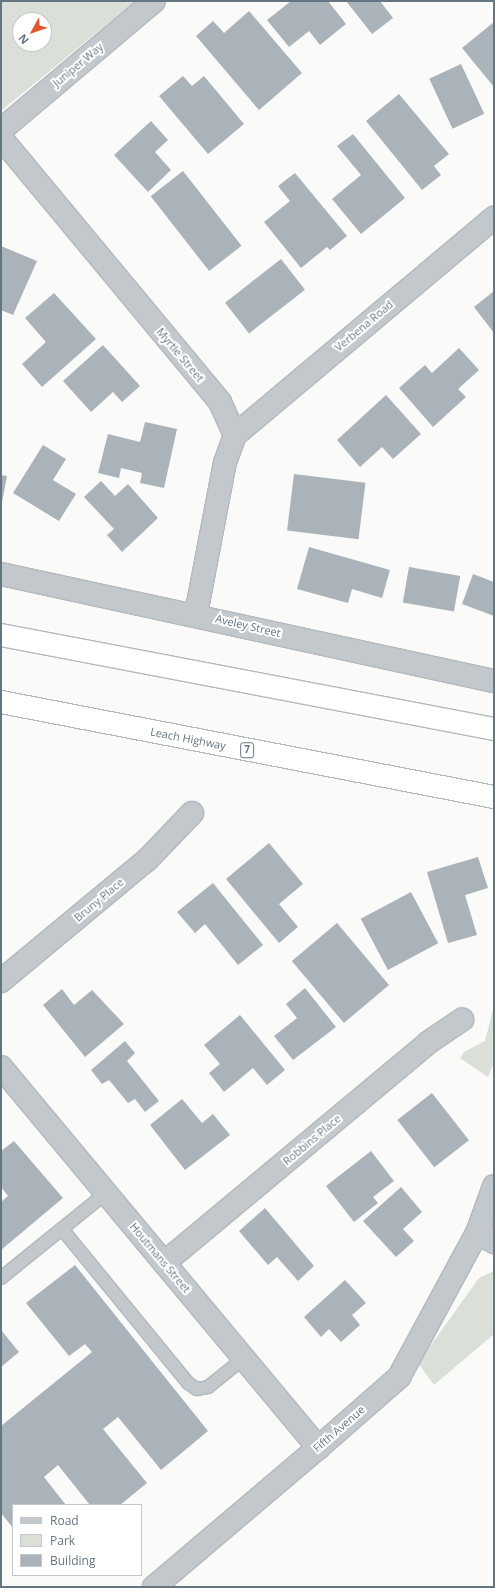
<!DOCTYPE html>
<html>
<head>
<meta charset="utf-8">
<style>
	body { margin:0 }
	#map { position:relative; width:495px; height:1588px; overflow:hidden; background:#fafaf8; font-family:"Open Sans",sans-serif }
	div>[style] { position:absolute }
	.green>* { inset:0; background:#dadfd7 }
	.building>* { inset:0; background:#aab3b9; transform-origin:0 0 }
	.roads { filter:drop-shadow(1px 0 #b4b9bd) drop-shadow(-1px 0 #b4b9bd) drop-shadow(0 1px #b4b9bd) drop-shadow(0 -1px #b4b9bd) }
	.service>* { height:12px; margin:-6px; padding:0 6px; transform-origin:6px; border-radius:6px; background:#c3c8cc }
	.minor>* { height:22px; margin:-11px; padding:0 11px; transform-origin:11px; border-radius:11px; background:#c3c8cc }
	.tertiary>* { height:22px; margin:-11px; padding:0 11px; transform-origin:11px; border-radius:11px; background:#c3c8cc }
	.trunk>* { height:22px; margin:-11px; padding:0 11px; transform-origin:11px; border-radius:11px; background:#fff }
	span { translate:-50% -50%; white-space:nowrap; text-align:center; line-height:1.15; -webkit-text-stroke:4px #fff; paint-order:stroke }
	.shield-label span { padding:1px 3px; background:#fff; border:1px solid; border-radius:3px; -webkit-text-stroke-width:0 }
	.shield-label { font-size:10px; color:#657683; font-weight:700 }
	.street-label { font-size:11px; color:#657683 }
	.frame { position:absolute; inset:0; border:2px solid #657683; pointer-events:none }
	.legend { position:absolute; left:12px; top:1504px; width:130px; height:72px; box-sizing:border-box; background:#fff; border:1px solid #c1c8cd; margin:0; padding:5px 7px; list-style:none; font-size:12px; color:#657683 }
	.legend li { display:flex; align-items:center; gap:8px; height:20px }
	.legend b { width:20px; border:1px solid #c1c8cd }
	.north { position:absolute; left:12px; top:12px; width:40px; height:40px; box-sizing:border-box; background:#fff; border:1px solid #c1c8cd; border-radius:50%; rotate:230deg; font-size:11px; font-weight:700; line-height:16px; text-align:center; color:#657683 }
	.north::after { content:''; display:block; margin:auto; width:14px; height:18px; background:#e4572e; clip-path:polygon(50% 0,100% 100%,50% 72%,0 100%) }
</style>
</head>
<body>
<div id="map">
	<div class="green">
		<div style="clip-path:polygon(evenodd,1px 1px,135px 1px,1px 111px,1px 1px,20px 20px,44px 20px,44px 44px,20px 44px,20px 20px)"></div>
		<div style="clip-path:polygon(494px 1006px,494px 1062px,488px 1077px,460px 1058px,464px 1052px,485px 1041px)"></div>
		<div style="clip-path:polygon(494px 1271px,494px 1334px,434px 1385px,418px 1363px,479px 1278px)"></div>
	</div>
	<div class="building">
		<div style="clip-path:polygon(291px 1px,328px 1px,346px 24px,320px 45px,309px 31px,289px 47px,267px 20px)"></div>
		<div style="clip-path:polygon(346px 1px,380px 1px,393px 18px,372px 34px)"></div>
		<div style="clip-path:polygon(249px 11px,302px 73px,259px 110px,196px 36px,213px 21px,224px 33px)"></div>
		<div style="clip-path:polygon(494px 22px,494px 87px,462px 48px)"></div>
		<div style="left:461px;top:64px;width:55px;height:35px;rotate:65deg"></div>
		<div style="clip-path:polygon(183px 76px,192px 86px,204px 76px,244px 124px,208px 154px,159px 96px)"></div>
		<div style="clip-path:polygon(399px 94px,449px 154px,434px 166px,441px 175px,422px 190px,366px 121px)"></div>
		<div style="clip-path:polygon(151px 121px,168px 140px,155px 152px,171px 170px,148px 192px,114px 155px)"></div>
		<div style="clip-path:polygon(353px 134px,405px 198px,361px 234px,332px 199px,361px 175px,337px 146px)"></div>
		<div style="left:183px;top:171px;width:95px;height:41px;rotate:52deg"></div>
		<div style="clip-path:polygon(295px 173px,347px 236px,330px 250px,327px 247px,301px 268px,264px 222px,290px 201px,278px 186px)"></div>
		<div style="clip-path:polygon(1px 246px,37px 261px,13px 315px,1px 310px)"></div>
		<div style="left:281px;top:259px;width:39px;height:71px;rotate:52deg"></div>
		<div style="clip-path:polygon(494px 291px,494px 333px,474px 307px)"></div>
		<div style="clip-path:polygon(54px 293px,96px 339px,42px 387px,22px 364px,46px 342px,25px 318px)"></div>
		<div style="clip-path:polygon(103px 345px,140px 386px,122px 402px,113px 392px,91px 412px,63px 381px)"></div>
		<div style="clip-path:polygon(459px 348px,479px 370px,458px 389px,466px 397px,433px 427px,399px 388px,425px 365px,432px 373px)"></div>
		<div style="clip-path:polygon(386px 395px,421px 434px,393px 459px,382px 447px,360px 467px,337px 440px)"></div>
		<div style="clip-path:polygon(145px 422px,177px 429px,164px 488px,140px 483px,142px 473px,121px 468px,119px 478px,98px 473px,108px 434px,140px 442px)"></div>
		<div style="clip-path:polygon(43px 445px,66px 459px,53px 480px,76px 494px,59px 521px,13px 493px)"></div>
		<div style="left:294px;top:474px;width:72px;height:57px;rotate:7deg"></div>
		<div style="clip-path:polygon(1px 475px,7px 476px,2px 502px,1px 502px)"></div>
		<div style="clip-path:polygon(101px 481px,115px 496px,128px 484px,158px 518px,122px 552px,107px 535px,114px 529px,84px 497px)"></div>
		<div style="clip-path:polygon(309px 547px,390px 570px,382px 598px,352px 589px,348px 603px,297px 589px)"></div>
		<div style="left:409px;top:567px;width:52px;height:36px;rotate:10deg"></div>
		<div style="clip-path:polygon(473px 574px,494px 582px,494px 616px,462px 604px)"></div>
		<div style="clip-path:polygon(269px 843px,303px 884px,279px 904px,298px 927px,279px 943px,226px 879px)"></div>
		<div style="clip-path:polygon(478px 857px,488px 888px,465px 895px,477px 935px,448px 943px,427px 872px)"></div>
		<div style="clip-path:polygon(213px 883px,263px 945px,238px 965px,205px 924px,195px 933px,177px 912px)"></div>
		<div style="left:411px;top:892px;width:58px;height:57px;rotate:62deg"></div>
		<div style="left:337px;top:923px;width:81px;height:59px;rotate:50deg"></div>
		<div style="clip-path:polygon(305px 988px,336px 1027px,293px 1060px,274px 1036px,297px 1018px,286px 1004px)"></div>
		<div style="clip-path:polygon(62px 989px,74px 1005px,92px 990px,124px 1024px,85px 1057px,43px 1005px)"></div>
		<div style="clip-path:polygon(240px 1015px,285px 1070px,267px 1085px,253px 1068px,224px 1092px,209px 1073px,220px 1064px,204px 1045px)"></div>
		<div style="clip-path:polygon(125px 1041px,135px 1053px,127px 1061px,159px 1101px,145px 1112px,135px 1099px,128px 1103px,109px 1080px,102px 1084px,91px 1070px)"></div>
		<div style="left:432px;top:1093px;width:60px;height:44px;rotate:52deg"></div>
		<div style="clip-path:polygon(182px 1099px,202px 1123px,213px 1114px,230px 1135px,185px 1170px,150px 1125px)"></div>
		<div style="clip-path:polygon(14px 1141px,63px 1198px,1px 1250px,1px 1202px,8px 1196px,1px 1187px,1px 1151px)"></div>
		<div style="clip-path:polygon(371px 1151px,394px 1181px,373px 1197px,378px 1203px,354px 1222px,326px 1186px)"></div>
		<div style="clip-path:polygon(401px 1187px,422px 1212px,403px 1229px,414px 1241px,396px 1257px,363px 1221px)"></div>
		<div style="clip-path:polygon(265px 1208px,314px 1266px,298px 1281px,277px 1257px,268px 1265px,239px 1231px)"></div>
		<div style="clip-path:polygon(75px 1265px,208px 1431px,161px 1470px,118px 1417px,103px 1429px,147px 1483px,120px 1505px,90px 1505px,58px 1465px,44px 1477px,66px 1505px,13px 1505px,13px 1528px,1px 1513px,1px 1426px,92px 1352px,85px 1344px,69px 1356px,26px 1303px)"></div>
		<div style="clip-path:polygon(345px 1280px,366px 1303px,352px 1315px,360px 1325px,341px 1342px,329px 1329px,321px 1337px,304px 1317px)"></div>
		<div style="clip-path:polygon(1px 1330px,19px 1352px,1px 1367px)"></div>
	</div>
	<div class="roads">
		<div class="service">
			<div style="left:62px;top:1229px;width:199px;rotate:50.7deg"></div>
			<div style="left:188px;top:1383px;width:11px;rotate:34deg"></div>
			<div style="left:197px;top:1389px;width:11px;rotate:-10deg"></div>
			<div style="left:208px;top:1387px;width:45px;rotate:-38.7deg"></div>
			<div style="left:1px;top:1278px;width:135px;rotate:-39deg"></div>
		</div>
		<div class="minor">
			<div style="left:1px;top:130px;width:200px;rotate:-40.1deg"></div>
			<div style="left:1px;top:138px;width:343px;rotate:50.3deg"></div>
			<div style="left:220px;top:402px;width:36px;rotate:66deg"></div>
			<div style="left:235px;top:435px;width:29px;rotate:110deg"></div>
			<div style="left:225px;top:462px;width:155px;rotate:100.8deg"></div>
			<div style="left:235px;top:435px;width:338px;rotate:-40deg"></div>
			<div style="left:1px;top:574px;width:504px;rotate:12.25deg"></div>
			<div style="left:1px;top:981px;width:190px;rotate:-39.7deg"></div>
			<div style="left:147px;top:860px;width:65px;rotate:-46.2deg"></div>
			<div style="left:1px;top:1067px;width:496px;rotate:50.2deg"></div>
			<div style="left:477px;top:1233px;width:19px;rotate:28deg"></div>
			<div style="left:164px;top:1263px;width:345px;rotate:-39.8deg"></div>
			<div style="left:429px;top:1042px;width:40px;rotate:-34deg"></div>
		</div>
		<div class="tertiary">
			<div style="left:154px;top:1587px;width:215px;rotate:-40.3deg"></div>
			<div style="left:318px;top:1448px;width:108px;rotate:-41.2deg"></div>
			<div style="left:399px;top:1377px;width:164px;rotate:-61.6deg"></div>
			<div style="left:477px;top:1233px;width:50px;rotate:-70.1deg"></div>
		</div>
		<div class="trunk">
			<div style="left:1px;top:635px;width:502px;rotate:10.79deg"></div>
			<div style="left:1px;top:702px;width:502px;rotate:10.91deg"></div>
		</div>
	</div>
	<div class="shield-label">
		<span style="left:247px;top:750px">7</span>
	</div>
	<div class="street-label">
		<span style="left:78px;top:65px;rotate:-40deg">Juniper Way</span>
		<span style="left:364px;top:326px;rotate:-40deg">Verbena Road</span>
		<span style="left:180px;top:355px;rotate:50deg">Myrtle Street</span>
		<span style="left:248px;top:626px;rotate:13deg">Aveley Street</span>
		<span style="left:188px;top:739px;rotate:11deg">Leach Highway</span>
		<span style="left:99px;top:900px;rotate:-40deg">Bruny Place</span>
		<span style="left:312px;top:1140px;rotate:-40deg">Robbins Place</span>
		<span style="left:160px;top:1258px;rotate:50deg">Houtmans Street</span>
		<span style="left:339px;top:1429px;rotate:-41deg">Fifth Avenue</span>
	</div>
	<div class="frame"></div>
	<ul class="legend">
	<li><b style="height:5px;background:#c3c8cc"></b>Road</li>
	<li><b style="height:11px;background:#dadfd7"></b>Park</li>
	<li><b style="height:11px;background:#aab3b9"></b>Building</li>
	</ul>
	<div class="north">N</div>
</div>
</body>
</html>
